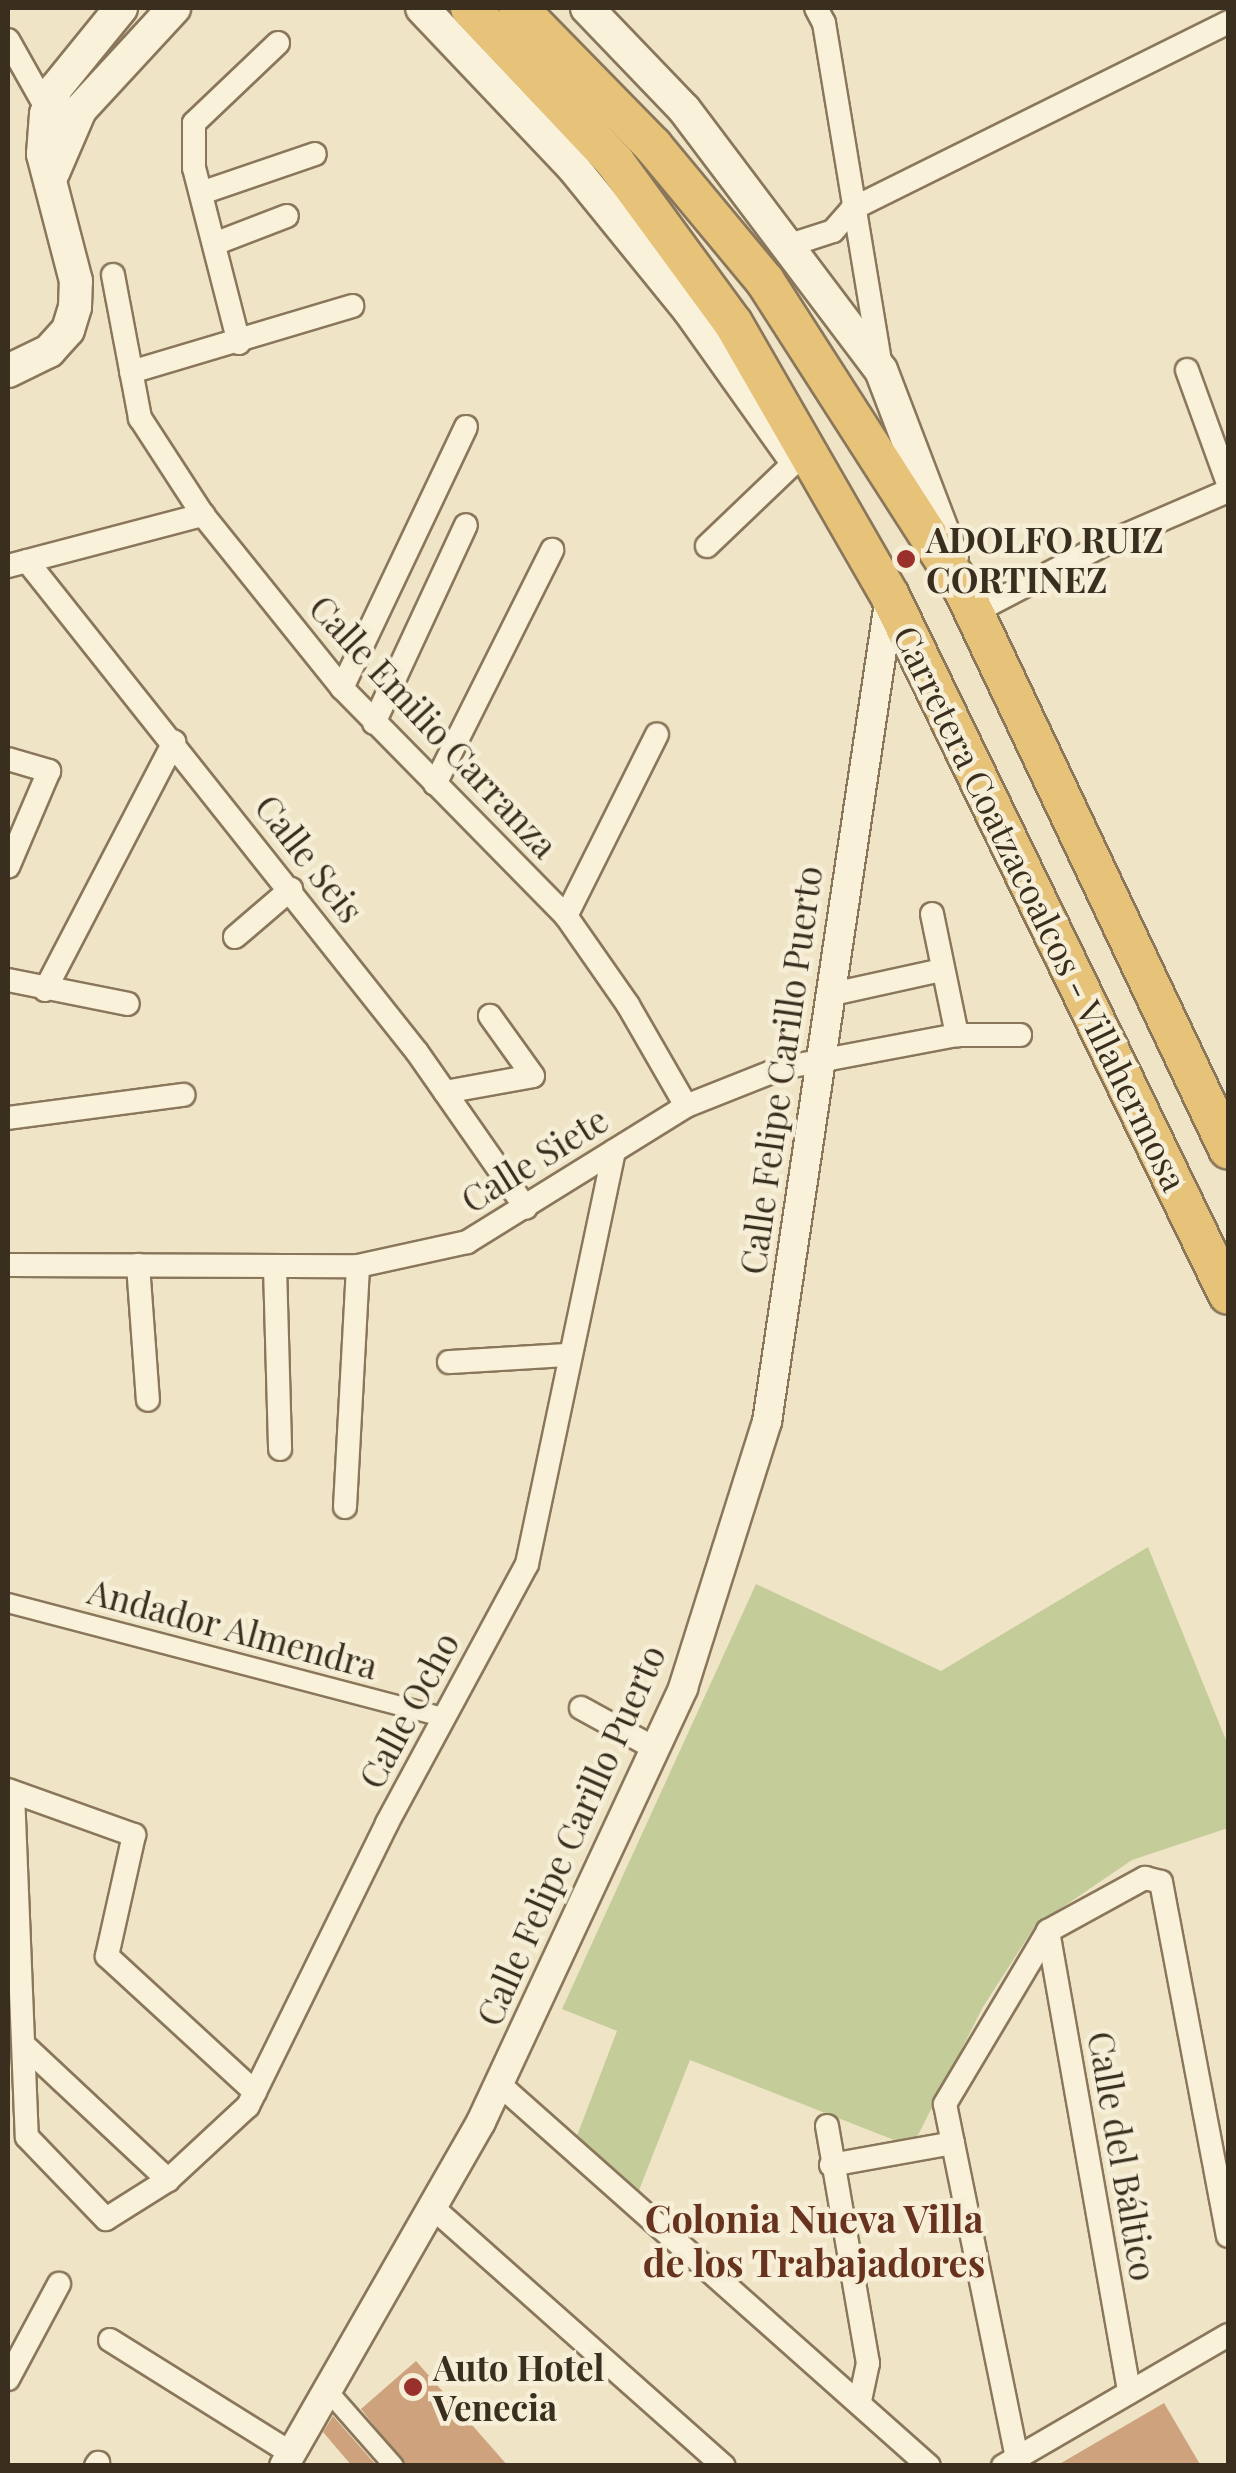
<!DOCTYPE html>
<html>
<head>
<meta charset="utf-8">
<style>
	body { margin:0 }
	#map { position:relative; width:1236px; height:2473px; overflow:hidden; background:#efe5c6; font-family:"Playfair Display",serif }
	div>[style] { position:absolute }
	.green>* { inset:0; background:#c4cd99 }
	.building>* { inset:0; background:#cda27c }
	.roads { filter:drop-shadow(2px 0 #8a775b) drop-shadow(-2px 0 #8a775b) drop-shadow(0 2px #8a775b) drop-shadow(0 -2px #8a775b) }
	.pedestrian>* { height:18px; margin:-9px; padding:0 9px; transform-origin:9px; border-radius:9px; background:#f9f1d9 }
	.minor>* { height:22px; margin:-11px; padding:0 11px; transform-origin:11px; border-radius:11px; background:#f9f1d9 }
	.tertiary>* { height:28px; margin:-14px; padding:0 14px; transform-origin:14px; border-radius:14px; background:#f9f1d9 }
	.secondary>* { height:32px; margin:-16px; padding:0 16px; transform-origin:16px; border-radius:16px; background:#f9f1d9 }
	.trunk>* { height:38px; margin:-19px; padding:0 19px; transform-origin:19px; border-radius:19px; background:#e7c37a }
	.dots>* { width:28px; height:28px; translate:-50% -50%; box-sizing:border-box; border:5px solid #f6eed6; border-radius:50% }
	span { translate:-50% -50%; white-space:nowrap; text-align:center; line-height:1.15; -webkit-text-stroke:9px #f6eed6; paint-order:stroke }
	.poi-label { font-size:35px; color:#3a2e1f; font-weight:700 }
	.left { translate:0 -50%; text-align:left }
	.street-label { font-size:35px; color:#3a2e1f }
	.neighbourhood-label { font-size:38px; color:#67321e; font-weight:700 }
	.frame { position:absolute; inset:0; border:10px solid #3a2e1f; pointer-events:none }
</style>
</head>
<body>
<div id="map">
	<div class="green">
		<div style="clip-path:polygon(1148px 1547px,1228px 1745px,1228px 1828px,1132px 1860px,1035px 1926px,983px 2007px,912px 2147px,690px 2060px,636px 2198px,573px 2146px,617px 2031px,562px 2009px,756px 1584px,941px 1671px)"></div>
	</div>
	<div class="building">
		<div style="clip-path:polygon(416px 2361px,508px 2466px,406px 2466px,361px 2409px)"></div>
		<div style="clip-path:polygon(1164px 2403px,1201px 2466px,1056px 2466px)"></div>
		<div style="clip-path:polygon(333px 2416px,377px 2466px,352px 2466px,323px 2432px)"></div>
	</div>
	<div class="roads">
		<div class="pedestrian">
			<div style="left:8px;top:1603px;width:449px;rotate:14.7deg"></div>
			<div style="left:327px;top:2390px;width:101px;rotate:48.6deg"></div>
		</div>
		<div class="minor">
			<div style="left:816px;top:8px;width:17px;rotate:62deg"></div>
			<div style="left:824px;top:23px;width:344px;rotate:80.6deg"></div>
			<div style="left:8px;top:40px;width:90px;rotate:60.6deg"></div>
			<div style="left:204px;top:192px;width:117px;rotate:-18.9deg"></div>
			<div style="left:214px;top:244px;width:78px;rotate:-21deg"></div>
			<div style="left:790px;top:245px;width:45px;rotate:-18deg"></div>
			<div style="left:833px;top:231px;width:29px;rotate:-49deg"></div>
			<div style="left:852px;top:209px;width:420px;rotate:-26.4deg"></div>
			<div style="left:113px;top:275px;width:146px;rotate:79.3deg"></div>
			<div style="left:140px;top:418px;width:116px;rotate:57deg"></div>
			<div style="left:203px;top:515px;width:222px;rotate:51.2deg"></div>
			<div style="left:342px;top:688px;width:320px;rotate:45.5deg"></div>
			<div style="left:566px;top:916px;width:108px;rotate:55.1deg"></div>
			<div style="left:628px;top:1005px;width:116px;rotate:60.1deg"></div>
			<div style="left:239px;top:343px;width:181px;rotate:-104.4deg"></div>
			<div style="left:194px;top:168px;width:45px;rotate:-90deg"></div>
			<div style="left:194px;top:123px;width:116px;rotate:-43.6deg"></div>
			<div style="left:1187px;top:370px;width:120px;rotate:70.1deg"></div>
			<div style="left:131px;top:372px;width:231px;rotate:-16.6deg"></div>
			<div style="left:707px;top:546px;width:123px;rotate:-43.7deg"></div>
			<div style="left:27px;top:561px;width:627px;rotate:51.54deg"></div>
			<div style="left:417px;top:1052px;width:190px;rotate:55.1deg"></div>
			<div style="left:8px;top:566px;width:202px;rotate:-14.7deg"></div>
			<div style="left:975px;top:612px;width:147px;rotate:-27.6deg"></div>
			<div style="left:1105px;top:544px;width:134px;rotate:-23.3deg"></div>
			<div style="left:342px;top:688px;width:289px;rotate:-64.6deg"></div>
			<div style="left:374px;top:723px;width:218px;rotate:-65.1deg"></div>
			<div style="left:8px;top:759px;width:43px;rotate:16.3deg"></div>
			<div style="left:49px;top:771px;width:104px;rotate:113.1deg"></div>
			<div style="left:435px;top:784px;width:262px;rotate:-63.4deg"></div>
			<div style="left:932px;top:914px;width:124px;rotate:78.3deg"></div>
			<div style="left:566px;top:916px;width:203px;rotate:-63.4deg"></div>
			<div style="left:235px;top:937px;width:74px;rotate:-40.6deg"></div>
			<div style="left:8px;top:980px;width:122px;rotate:11.3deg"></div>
			<div style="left:45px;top:990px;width:280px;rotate:-62.5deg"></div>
			<div style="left:828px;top:995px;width:117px;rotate:-12.4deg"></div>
			<div style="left:445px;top:1092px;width:89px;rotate:-10.3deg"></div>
			<div style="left:533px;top:1076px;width:74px;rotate:-125.6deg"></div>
			<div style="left:8px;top:1118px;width:177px;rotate:-7.5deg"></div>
			<div style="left:8px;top:1265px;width:350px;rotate:0.2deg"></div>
			<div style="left:358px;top:1266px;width:112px;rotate:-12.4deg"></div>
			<div style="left:467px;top:1242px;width:258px;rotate:-31.8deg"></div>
			<div style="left:686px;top:1106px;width:103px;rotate:-21.6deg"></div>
			<div style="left:782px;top:1068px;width:178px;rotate:-10.7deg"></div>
			<div style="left:957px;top:1035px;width:63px"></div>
			<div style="left:138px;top:1265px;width:135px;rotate:85.8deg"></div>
			<div style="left:275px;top:1267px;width:182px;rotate:88.4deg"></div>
			<div style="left:449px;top:1362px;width:119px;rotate:-3.4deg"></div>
			<div style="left:345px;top:1507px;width:241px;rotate:-86.9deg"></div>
			<div style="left:581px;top:1708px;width:83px;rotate:28.7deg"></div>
			<div style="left:8px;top:1790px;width:134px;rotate:19.7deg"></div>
			<div style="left:134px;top:1835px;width:124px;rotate:102.6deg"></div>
			<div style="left:107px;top:1956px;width:201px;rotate:42.6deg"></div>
			<div style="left:13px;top:1793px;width:344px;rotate:87.7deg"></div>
			<div style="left:27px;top:2137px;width:114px;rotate:46.1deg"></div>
			<div style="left:106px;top:2219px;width:73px;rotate:-32.2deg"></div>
			<div style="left:168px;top:2180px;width:109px;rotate:-42.8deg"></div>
			<div style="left:248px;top:2106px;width:315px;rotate:-63.8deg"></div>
			<div style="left:387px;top:1823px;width:294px;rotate:-61.6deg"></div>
			<div style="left:527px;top:1564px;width:422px;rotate:-78.1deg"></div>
			<div style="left:1048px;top:1931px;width:468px;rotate:80deg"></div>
			<div style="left:26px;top:2047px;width:195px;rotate:43.1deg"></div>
			<div style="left:499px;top:2084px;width:575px;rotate:41.62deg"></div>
			<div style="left:827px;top:2126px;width:241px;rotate:80.2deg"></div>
			<div style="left:868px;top:2363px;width:40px;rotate:102deg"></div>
			<div style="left:831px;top:2165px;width:124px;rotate:-10.2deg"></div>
			<div style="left:432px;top:2207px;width:390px;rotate:41.6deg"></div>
			<div style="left:110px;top:2340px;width:213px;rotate:32deg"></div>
			<div style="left:8px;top:2379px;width:108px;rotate:-61.8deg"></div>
			<div style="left:1017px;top:2458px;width:361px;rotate:-101.5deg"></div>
			<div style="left:945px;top:2104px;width:201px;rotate:-59.2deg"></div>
			<div style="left:1048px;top:1931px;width:111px;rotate:-28.7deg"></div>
			<div style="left:1145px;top:1878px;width:16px;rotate:14deg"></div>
			<div style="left:1161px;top:1882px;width:360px;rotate:79.3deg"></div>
			<div style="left:96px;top:2466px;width:4px;rotate:-56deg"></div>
			<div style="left:1003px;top:2466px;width:260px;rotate:-30.2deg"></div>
		</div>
		<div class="tertiary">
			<div style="left:284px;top:2466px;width:396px;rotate:-60.2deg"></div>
			<div style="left:481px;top:2122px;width:479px;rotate:-65deg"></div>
			<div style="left:683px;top:1688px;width:279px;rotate:-72.5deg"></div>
			<div style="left:767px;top:1422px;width:835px;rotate:-81.53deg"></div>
		</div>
		<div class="secondary">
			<div style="left:422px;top:8px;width:218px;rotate:46.5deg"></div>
			<div style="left:572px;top:166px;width:186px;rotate:50.9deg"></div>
			<div style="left:689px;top:310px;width:181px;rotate:54.6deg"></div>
			<div style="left:587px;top:8px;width:140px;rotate:46.2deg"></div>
			<div style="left:684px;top:109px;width:327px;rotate:53deg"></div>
			<div style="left:881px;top:370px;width:199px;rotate:69.1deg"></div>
			<div style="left:53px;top:173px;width:69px;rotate:-66.8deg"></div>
			<div style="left:80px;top:110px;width:139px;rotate:-47.3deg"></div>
			<div style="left:8px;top:371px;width:46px;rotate:-26deg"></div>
			<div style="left:49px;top:351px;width:28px;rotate:-48deg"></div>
			<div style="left:68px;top:330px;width:24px;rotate:-73deg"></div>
			<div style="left:75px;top:307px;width:26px;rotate:-88deg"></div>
			<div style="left:76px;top:281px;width:131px;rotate:-104.6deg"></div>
			<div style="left:43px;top:154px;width:40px;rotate:-85.7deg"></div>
			<div style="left:46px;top:114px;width:28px;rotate:-69deg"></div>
			<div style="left:56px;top:88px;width:103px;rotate:-50.9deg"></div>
		</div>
		<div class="trunk">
			<div style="left:470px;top:8px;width:212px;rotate:46.7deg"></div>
			<div style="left:615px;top:162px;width:200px;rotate:53.8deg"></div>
			<div style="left:733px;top:323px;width:315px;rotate:60.1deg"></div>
			<div style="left:890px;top:596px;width:776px;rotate:64.19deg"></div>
			<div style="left:518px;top:8px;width:193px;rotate:45.6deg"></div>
			<div style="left:653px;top:146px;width:175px;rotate:50.3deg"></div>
			<div style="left:765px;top:281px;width:366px;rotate:57.3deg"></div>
			<div style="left:963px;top:589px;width:620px;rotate:64.68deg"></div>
		</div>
	</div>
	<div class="dots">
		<div style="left:906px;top:559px;background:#9a302b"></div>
		<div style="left:413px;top:2387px;background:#9a302b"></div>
	</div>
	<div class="poi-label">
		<span class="left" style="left:926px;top:559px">ADOLFO RUIZ<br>CORTINEZ</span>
		<span class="left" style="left:433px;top:2387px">Auto Hotel<br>Venecia</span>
	</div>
	<div class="street-label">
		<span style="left:434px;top:726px;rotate:47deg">Calle Emilio Carranza</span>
		<span style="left:310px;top:858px;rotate:52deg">Calle Seis</span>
		<span style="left:1041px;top:908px;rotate:64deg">Carretera Coatzacoalcos - Villahermosa</span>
		<span style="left:780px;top:1070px;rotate:-82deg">Calle Felipe Carillo Puerto</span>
		<span style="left:534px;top:1159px;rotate:-32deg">Calle Siete</span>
		<span style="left:233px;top:1628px;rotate:15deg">Andador Almendra</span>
		<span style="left:408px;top:1710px;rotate:-62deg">Calle Ocho</span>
		<span style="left:570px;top:1835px;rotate:-66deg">Calle Felipe Carillo Puerto</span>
		<span style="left:1123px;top:2156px;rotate:80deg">Calle del Báltico</span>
	</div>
	<div class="neighbourhood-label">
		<span style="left:814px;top:2240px">Colonia Nueva Villa<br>de los Trabajadores</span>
	</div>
	<div class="frame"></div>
</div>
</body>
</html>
